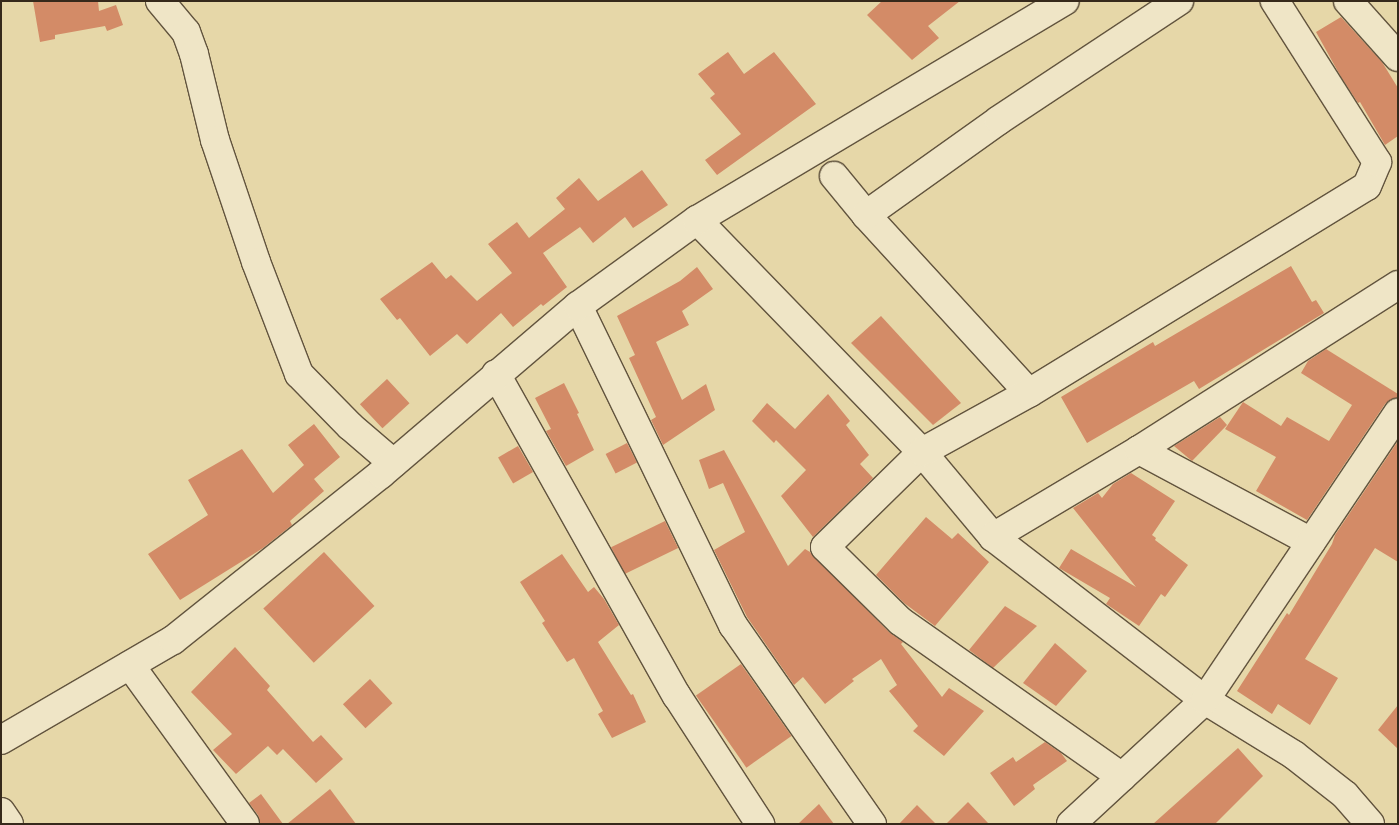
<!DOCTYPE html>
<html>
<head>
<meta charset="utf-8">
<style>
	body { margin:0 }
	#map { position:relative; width:1399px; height:825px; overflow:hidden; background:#e6d7a8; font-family:Vollkorn,serif }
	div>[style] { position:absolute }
	.building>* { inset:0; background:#d38b67; transform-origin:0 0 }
	.roads { filter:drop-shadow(1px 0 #62543e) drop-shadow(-1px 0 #62543e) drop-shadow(0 1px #62543e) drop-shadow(0 -1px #62543e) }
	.minor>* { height:28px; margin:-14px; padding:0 14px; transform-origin:14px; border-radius:14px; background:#efe5c6 }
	span { translate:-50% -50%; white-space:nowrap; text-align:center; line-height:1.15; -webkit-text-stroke:4.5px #efe5c6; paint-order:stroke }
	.frame { position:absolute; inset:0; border:2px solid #36291b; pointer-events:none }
</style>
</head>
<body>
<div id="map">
	<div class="building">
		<div style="clip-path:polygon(33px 1px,98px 1px,99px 11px,116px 5px,123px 25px,107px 31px,105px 26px,55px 35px,55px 39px,40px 42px)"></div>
		<div style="clip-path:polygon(882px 1px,960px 1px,928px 26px,939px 38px,912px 60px,867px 15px)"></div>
		<div style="clip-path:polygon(1341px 17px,1382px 62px,1398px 88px,1398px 136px,1385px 145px,1360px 102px,1358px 103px,1341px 77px,1316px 32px)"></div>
		<div style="clip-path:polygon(728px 52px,744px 74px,774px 52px,816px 104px,717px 175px,705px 160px,741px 134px,710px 98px,715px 94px,698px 74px)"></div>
		<div style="clip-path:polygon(642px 170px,668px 205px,633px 228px,625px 217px,593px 243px,580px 227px,543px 253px,567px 287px,543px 306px,541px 304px,513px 327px,501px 313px,467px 344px,457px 334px,430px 356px,400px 318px,397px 320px,380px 299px,432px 262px,446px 279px,451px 275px,477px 301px,512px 273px,488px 244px,517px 222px,529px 238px,565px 209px,556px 198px,579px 178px,598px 201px)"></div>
		<div style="clip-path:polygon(1291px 266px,1312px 302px,1316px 300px,1324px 313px,1199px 389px,1194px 381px,1087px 443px,1061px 397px,1153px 342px,1155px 346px)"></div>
		<div style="clip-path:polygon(697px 267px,713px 289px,682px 311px,689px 325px,656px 342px,682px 400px,706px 384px,715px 410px,663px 445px,651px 420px,656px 417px,629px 358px,635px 355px,617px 316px,680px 281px)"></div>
		<div style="clip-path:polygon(881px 316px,961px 403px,933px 425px,851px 343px)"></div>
		<div style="clip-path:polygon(1326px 349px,1398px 394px,1398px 398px,1391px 399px,1385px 404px,1307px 520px,1256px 491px,1276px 457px,1225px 429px,1243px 402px,1281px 426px,1287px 417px,1329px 441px,1352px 405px,1301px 373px,1308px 361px)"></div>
		<div style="left:387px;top:379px;width:33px;height:37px;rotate:47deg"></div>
		<div style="clip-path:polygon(564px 383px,579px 413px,577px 414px,594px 450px,566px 466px,546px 431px,551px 429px,535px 398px)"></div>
		<div style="clip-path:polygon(828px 394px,850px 421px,846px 425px,869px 455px,860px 464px,873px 478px,813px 537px,781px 496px,806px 470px,776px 440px,774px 443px,752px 421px,767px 403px,795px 429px)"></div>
		<div style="clip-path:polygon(1220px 417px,1227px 425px,1192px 461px,1174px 446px)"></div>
		<div style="clip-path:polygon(314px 424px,340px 457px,314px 479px,324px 491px,290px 521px,292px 525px,263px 548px,180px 600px,148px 554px,208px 515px,188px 480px,242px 449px,273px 493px,304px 465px,288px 445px)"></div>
		<div style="clip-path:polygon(1398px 441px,1398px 562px,1375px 548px,1305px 659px,1338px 678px,1310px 725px,1278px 704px,1272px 714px,1237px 691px,1287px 613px,1289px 615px,1332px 544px,1335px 535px)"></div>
		<div style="left:627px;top:443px;width:22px;height:24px;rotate:63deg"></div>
		<div style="left:518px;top:446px;width:30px;height:23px;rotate:60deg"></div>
		<div style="clip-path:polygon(724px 450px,788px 566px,805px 549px,810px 552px,889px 632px,903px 642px,901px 644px,942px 697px,949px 688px,984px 711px,944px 756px,913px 731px,918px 726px,889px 691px,897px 685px,881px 659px,852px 679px,854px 681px,825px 704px,803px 677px,794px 685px,747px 617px,714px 550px,745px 532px,723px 483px,709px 489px,699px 460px)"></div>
		<div style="clip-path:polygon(1131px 473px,1175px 501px,1152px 535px,1156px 538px,1155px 540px,1188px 565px,1165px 597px,1161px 594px,1139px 626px,1106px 604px,1110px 598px,1059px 568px,1071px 549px,1136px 587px,1073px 508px,1098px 493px,1102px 498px,1113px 484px)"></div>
		<div style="clip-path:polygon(926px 517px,952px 539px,958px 533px,989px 562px,935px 626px,904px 603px,876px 575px)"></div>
		<div style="left:665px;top:521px;width:30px;height:60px;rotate:64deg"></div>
		<div style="left:324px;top:552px;width:74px;height:83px;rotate:47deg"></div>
		<div style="clip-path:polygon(562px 554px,588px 592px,594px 587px,604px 599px,619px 625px,598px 642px,631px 695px,633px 694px,646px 722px,612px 738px,598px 714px,603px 711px,574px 658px,567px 662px,542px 623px,545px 621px,520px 582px)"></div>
		<div style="clip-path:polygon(1005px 606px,1037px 626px,993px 668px,969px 650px)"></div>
		<div style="clip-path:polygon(1055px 643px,1087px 671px,1056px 706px,1023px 683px)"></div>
		<div style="clip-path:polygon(235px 647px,270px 686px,267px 690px,313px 742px,321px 735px,343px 759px,316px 783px,283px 749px,277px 755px,268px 746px,236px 774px,213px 750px,232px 734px,191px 692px)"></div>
		<div style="left:741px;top:664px;width:88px;height:55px;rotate:55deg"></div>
		<div style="left:370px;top:679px;width:33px;height:37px;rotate:47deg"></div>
		<div style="clip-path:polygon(1398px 705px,1398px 749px,1378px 730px)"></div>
		<div style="clip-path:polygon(1045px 742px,1061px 753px,1067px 761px,1033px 785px,1035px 789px,1014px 806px,990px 773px,1013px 757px,1016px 762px)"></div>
		<div style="clip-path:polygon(1238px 748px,1263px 776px,1215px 824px,1153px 824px)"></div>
		<div style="clip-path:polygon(330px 789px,356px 824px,287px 824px)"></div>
		<div style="clip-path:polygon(261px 794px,283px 824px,260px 824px,258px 815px,249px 803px)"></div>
		<div style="clip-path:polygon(968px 802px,989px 824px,946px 824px)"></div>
		<div style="clip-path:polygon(819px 804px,834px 824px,798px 824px)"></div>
		<div style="clip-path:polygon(917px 805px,936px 824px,899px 824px)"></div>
	</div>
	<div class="roads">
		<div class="minor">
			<div style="left:160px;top:1px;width:40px;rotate:50deg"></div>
			<div style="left:186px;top:32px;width:23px;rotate:70deg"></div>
			<div style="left:194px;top:54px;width:89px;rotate:76.3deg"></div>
			<div style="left:215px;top:140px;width:129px;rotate:71.4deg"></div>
			<div style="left:256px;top:262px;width:120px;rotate:69deg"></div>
			<div style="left:299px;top:374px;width:73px;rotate:45.6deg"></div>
			<div style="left:350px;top:426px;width:57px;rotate:40.7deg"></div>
			<div style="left:1348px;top:1px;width:75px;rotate:48.2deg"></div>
			<div style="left:834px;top:176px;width:50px;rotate:50.6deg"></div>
			<div style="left:866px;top:215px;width:241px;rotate:47.5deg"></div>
			<div style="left:866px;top:215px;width:163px;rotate:-35.5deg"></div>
			<div style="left:999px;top:120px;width:216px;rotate:-33.5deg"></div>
			<div style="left:697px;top:220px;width:323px;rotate:45.9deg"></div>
			<div style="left:922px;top:452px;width:111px;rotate:50.1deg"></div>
			<div style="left:993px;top:537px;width:267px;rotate:37.6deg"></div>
			<div style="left:1205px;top:700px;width:105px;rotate:31.7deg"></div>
			<div style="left:1294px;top:755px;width:65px;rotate:38.1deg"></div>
			<div style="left:1345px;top:795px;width:38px;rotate:49deg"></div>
			<div style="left:578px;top:306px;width:355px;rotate:64.1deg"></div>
			<div style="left:733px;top:625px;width:243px;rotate:55.1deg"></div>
			<div style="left:496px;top:374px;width:369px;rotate:60.7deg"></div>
			<div style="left:677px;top:696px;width:153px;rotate:57deg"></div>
			<div style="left:1139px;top:450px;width:195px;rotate:28.1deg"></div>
			<div style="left:993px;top:537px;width:170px;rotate:-30.8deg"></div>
			<div style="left:1139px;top:450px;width:307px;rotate:-32.5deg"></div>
			<div style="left:130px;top:665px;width:196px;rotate:54.1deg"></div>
			<div style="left:1px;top:740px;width:199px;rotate:-30.2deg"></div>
			<div style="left:173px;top:640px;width:266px;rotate:-38.6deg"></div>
			<div style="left:381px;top:474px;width:259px;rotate:-40.5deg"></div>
			<div style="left:578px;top:306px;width:147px;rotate:-35.9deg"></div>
			<div style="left:697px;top:220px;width:428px;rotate:-30.8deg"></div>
			<div style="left:1122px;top:777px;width:271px;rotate:-144.9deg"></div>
			<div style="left:900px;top:621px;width:105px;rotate:-135.4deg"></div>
			<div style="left:825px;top:547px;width:136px;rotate:-44.4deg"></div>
			<div style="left:922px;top:452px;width:122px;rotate:-28.9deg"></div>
			<div style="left:1029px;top:393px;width:396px;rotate:-31.5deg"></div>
			<div style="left:1367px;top:186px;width:26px;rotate:-67deg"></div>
			<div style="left:1377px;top:162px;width:191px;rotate:-122.4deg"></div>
			<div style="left:1px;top:812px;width:14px;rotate:56deg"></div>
			<div style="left:1071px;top:824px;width:183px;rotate:-42.8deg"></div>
			<div style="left:1205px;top:700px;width:346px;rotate:-56.1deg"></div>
		</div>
	</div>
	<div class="frame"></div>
</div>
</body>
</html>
